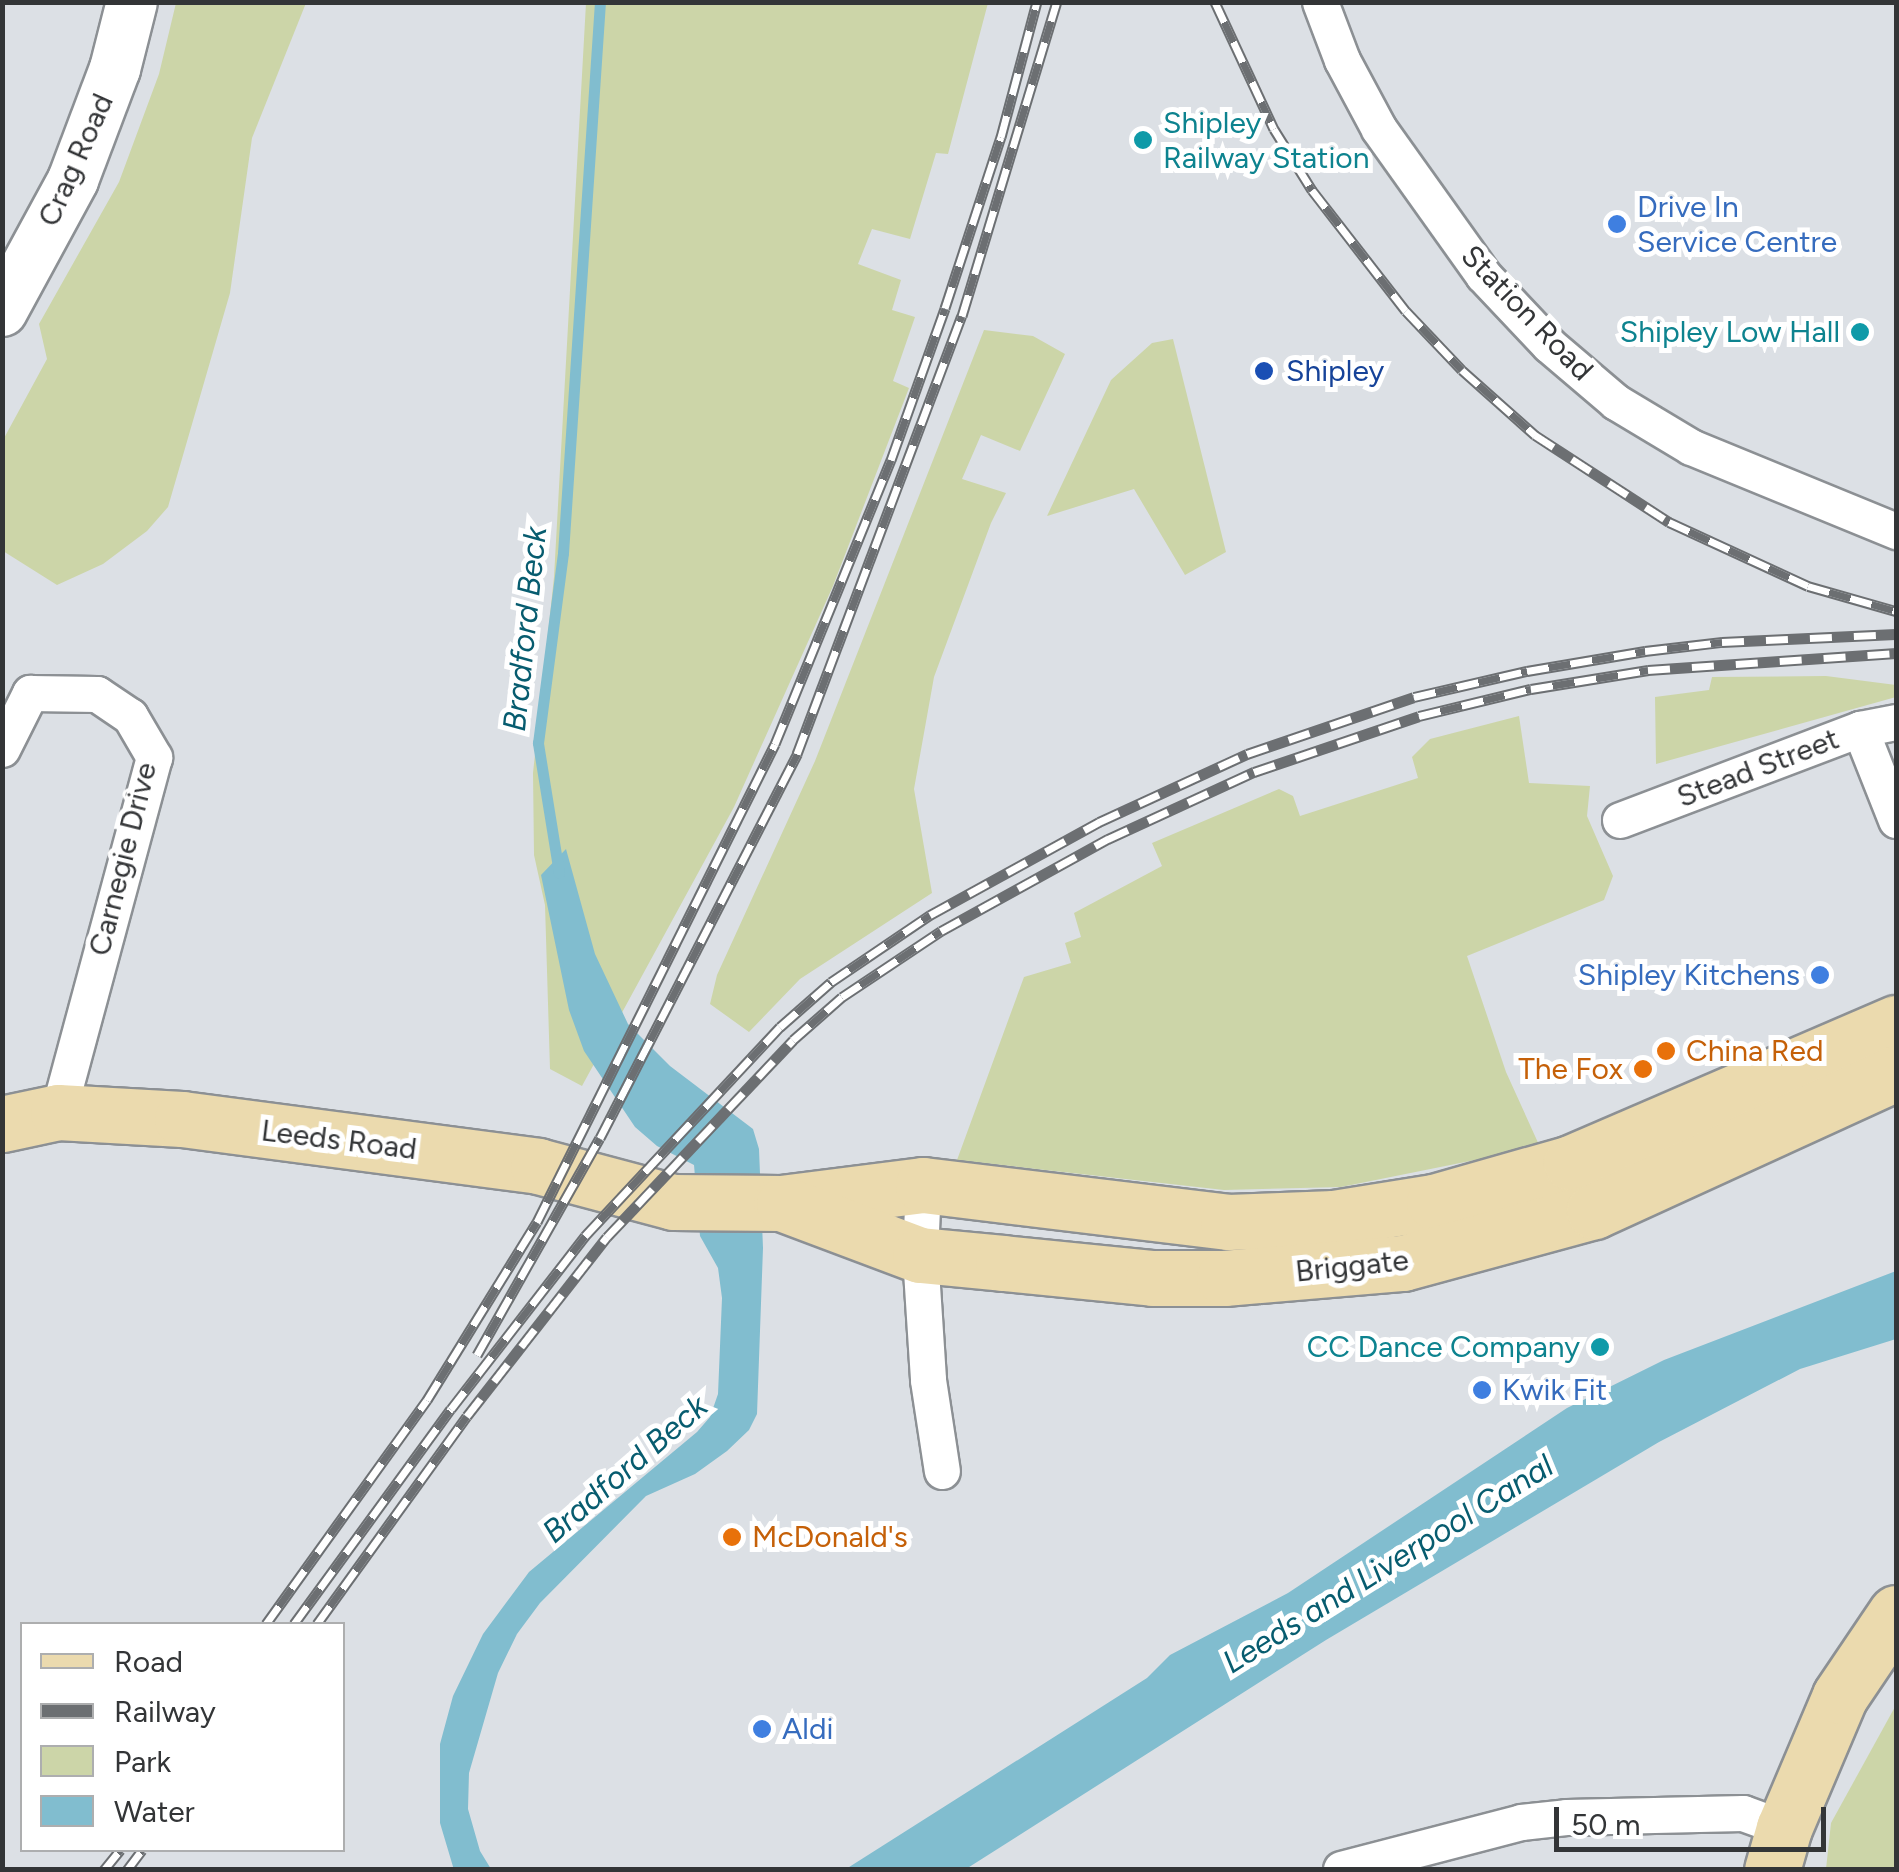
<!DOCTYPE html>
<html>
<head>
<meta charset="utf-8">
<style>
	body { margin:0 }
	#map { position:relative; width:1899px; height:1872px; overflow:hidden; background:#dce0e5; font-family:Figtree,sans-serif }
	div>[style] { position:absolute }
	.green>* { inset:0; background:#ccd5a8 }
	.water>* { inset:0; background:#81bdcf }
	.stream>* { height:11px; margin:-5.5px; padding:0 5.5px; transform-origin:5.5px; border-radius:5.5px; background:#81bdcf }
	.roads { filter:drop-shadow(2px 0 #8c9094) drop-shadow(-2px 0 #8c9094) drop-shadow(0 2px #8c9094) drop-shadow(0 -2px #8c9094) }
	.minor>* { height:35px; margin:-17.5px; padding:0 17.5px; transform-origin:17.5px; border-radius:17.5px; background:#fff }
	.secondary>* { height:50px; margin:-25px; padding:0 25px; transform-origin:25px; border-radius:25px; background:#fff }
	.primary>* { height:55px; margin:-27.5px; padding:0 27.5px; transform-origin:27.5px; border-radius:27.5px; background:#ebdaae }
	.rail>* { height:11px; margin-top:-5.5px; transform-origin:0; background:repeating-linear-gradient(90deg,#fff 0 22px,#6c6f72 0 44px); box-sizing:border-box; border-block:2px solid #6c6f72 }
	.dots>* { width:28px; height:28px; translate:-50% -50%; box-sizing:border-box; border:5px solid #fff; border-radius:50% }
	span { translate:-50% -50%; white-space:nowrap; text-align:center; line-height:1.15; -webkit-text-stroke:10px #fff; paint-order:stroke }
	.culture-label { font-size:30px; color:#0d838f }
	.left { translate:0 -50%; text-align:left }
	.right { translate:-100% -50%; text-align:right }
	.street-label { font-size:30px; color:#333537 }
	.shop-label { font-size:30px; color:#366cbe }
	.transit-label { font-size:30px; color:#164399 }
	.food-label { font-size:30px; color:#c56008 }
	.water-label { font-size:32px; color:#075c6f; font-style:italic }
	.frame { position:absolute; inset:0; border:5px solid #333537; pointer-events:none }
	.legend { position:absolute; left:20px; top:1622px; width:325px; height:230px; box-sizing:border-box; background:#fff; border:2px solid #adaeaf; margin:0; padding:12px 18px; list-style:none; font-size:30px; color:#333537 }
	.legend li { display:flex; align-items:center; gap:20px; height:50px }
	.legend b { width:50px; border:2px solid #adaeaf }
	.scale { position:absolute; left:1554px; top:1807px; width:272px; height:45px; box-sizing:border-box; border:5px solid #333537; border-top:0; padding-left:12px; font-size:30px; line-height:35px; white-space:nowrap; color:#333537; -webkit-text-stroke:8px #fff; paint-order:stroke }
</style>
</head>
<body>
<div id="map">
	<div class="green">
		<div style="clip-path:polygon(176px 3px,306px 3px,252px 138px,230px 293px,168px 507px,147px 531px,103px 564px,57px 585px,3px 551px,3px 440px,47px 359px,39px 324px,119px 182px,159px 74px)"></div>
		<div style="clip-path:polygon(586px 3px,988px 3px,948px 154px,936px 153px,910px 239px,872px 229px,858px 264px,901px 280px,892px 310px,915px 317px,893px 381px,909px 388px,833px 586px,734px 807px,582px 1086px,550px 1069px,545px 905px,534px 855px,533px 773px,554px 577px)"></div>
		<div style="clip-path:polygon(984px 330px,1033px 336px,1065px 354px,1020px 451px,981px 435px,962px 479px,1006px 493px,991px 523px,934px 677px,914px 789px,932px 893px,800px 979px,749px 1032px,710px 1004px,717px 975px,815px 761px)"></div>
		<div style="clip-path:polygon(1173px 339px,1226px 552px,1185px 575px,1134px 489px,1047px 516px,1111px 380px,1152px 343px)"></div>
		<div style="clip-path:polygon(1826px 676px,1896px 685px,1896px 697px,1656px 764px,1655px 697px,1709px 690px,1712px 677px)"></div>
		<div style="clip-path:polygon(1519px 716px,1529px 783px,1590px 786px,1587px 816px,1613px 876px,1604px 900px,1467px 956px,1506px 1072px,1540px 1147px,1341px 1187px,1224px 1190px,957px 1160px,1024px 977px,1071px 963px,1065px 943px,1081px 937px,1074px 913px,1162px 866px,1152px 843px,1279px 789px,1293px 796px,1300px 816px,1418px 778px,1412px 757px,1430px 739px)"></div>
		<div style="clip-path:polygon(1896px 1705px,1896px 1869px,1826px 1869px,1831px 1823px)"></div>
	</div>
	<div class="water">
		<div style="clip-path:polygon(566px 849px,595px 954px,628px 1024px,670px 1066px,753px 1129px,759px 1149px,763px 1248px,757px 1414px,749px 1430px,727px 1451px,695px 1474px,646px 1496px,540px 1603px,517px 1634px,498px 1673px,469px 1773px,468px 1809px,480px 1851px,491px 1869px,454px 1870px,440px 1823px,440px 1744px,453px 1696px,483px 1634px,529px 1572px,697px 1432px,710px 1417px,718px 1394px,722px 1298px,718px 1268px,700px 1236px,694px 1165px,657px 1146px,635px 1127px,584px 1051px,569px 1010px,541px 875px)"></div>
		<div style="clip-path:polygon(1896px 1271px,1896px 1339px,1800px 1369px,1659px 1442px,1326px 1640px,966px 1869px,846px 1869px,1147px 1678px,1170px 1655px,1288px 1593px,1567px 1408px,1664px 1360px)"></div>
	</div>
	<div class="stream">
		<div style="left:559px;top:873px;width:132px;rotate:-99.2deg"></div>
		<div style="left:538px;top:743px;width:192px;rotate:-82.5deg"></div>
		<div style="left:563px;top:553px;width:552px;rotate:-86.16deg"></div>
	</div>
	<div class="roads">
		<div class="minor">
			<div style="left:1320px;top:2px;width:62px;rotate:69.2deg"></div>
			<div style="left:1342px;top:60px;width:78px;rotate:61.8deg"></div>
			<div style="left:1379px;top:129px;width:179px;rotate:54.5deg"></div>
			<div style="left:1483px;top:275px;width:96px;rotate:46.7deg"></div>
			<div style="left:1549px;top:345px;width:88px;rotate:40.4deg"></div>
			<div style="left:1616px;top:402px;width:87px;rotate:31deg"></div>
			<div style="left:1691px;top:447px;width:222px;rotate:22.3deg"></div>
			<div style="left:1860px;top:729px;width:98px;rotate:68.4deg"></div>
			<div style="left:2px;top:749px;width:63px;rotate:-63.4deg"></div>
			<div style="left:30px;top:693px;width:67px;rotate:0.9deg"></div>
			<div style="left:97px;top:694px;width:40px;rotate:34deg"></div>
			<div style="left:130px;top:716px;width:48px;rotate:59.7deg"></div>
			<div style="left:154px;top:757px;width:368px;rotate:105.1deg"></div>
			<div style="left:1620px;top:820px;width:257px;rotate:-20.8deg"></div>
			<div style="left:1860px;top:729px;width:37px;rotate:-11deg"></div>
			<div style="left:923px;top:1185px;width:70px;rotate:92.5deg"></div>
			<div style="left:920px;top:1255px;width:125px;rotate:86.3deg"></div>
			<div style="left:928px;top:1380px;width:92px;rotate:81.3deg"></div>
			<div style="left:1341px;top:1869px;width:186px;rotate:-14.6deg"></div>
			<div style="left:1521px;top:1822px;width:45px;rotate:-6.3deg"></div>
			<div style="left:1566px;top:1817px;width:177px;rotate:-1.3deg"></div>
			<div style="left:1743px;top:1813px;width:44px;rotate:20.1deg"></div>
		</div>
		<div class="secondary">
			<div style="left:2px;top:311px;width:149px;rotate:-61.5deg"></div>
			<div style="left:73px;top:180px;width:119px;rotate:-69.3deg"></div>
			<div style="left:115px;top:69px;width:69px;rotate:-75.8deg"></div>
		</div>
		<div class="primary">
			<div style="left:2px;top:1124px;width:57px;rotate:-12.1deg"></div>
			<div style="left:58px;top:1112px;width:124px;rotate:3.2deg"></div>
			<div style="left:182px;top:1119px;width:359px;rotate:7.5deg"></div>
			<div style="left:538px;top:1166px;width:140px;rotate:14.9deg"></div>
			<div style="left:673px;top:1202px;width:108px;rotate:0.5deg"></div>
			<div style="left:781px;top:1203px;width:143px;rotate:-7.2deg"></div>
			<div style="left:923px;top:1185px;width:307px;rotate:6.9deg"></div>
			<div style="left:1228px;top:1222px;width:106px;rotate:-2.2deg"></div>
			<div style="left:1334px;top:1218px;width:101px;rotate:-9.1deg"></div>
			<div style="left:1434px;top:1202px;width:142px;rotate:-15.9deg"></div>
			<div style="left:1571px;top:1163px;width:354px;rotate:-23.3deg"></div>
			<div style="left:784px;top:1204px;width:145px;rotate:20.6deg"></div>
			<div style="left:920px;top:1255px;width:83px;rotate:5.5deg"></div>
			<div style="left:1003px;top:1263px;width:151px;rotate:5.7deg"></div>
			<div style="left:1153px;top:1278px;width:71px"></div>
			<div style="left:1224px;top:1278px;width:180px;rotate:-4.8deg"></div>
			<div style="left:1403px;top:1263px;width:198px;rotate:-15.2deg"></div>
			<div style="left:1594px;top:1211px;width:332px;rotate:-24.6deg"></div>
			<div style="left:1772px;top:1870px;width:44px;rotate:-74.1deg"></div>
			<div style="left:1784px;top:1828px;width:143px;rotate:-67deg"></div>
			<div style="left:1840px;top:1696px;width:100px;rotate:-56deg"></div>
		</div>
	</div>
	<div class="rail">
		<div style="left:1215px;top:2px;width:140px;rotate:65.1deg"></div>
		<div style="left:1274px;top:129px;width:72px;rotate:58.1deg"></div>
		<div style="left:1312px;top:190px;width:153px;rotate:52.2deg"></div>
		<div style="left:1406px;top:311px;width:81px;rotate:46.5deg"></div>
		<div style="left:1462px;top:370px;width:98px;rotate:41.7deg"></div>
		<div style="left:1535px;top:435px;width:160px;rotate:33deg"></div>
		<div style="left:1669px;top:522px;width:153px;rotate:24.7deg"></div>
		<div style="left:1808px;top:586px;width:91px;rotate:15.9deg"></div>
		<div style="left:477px;top:1355px;width:249px;rotate:-60.5deg"></div>
		<div style="left:600px;top:1138px;width:432px;rotate:-62.8deg"></div>
		<div style="left:797px;top:754px;width:468px;rotate:-69.4deg"></div>
		<div style="left:962px;top:316px;width:328px;rotate:-73.2deg"></div>
		<div style="left:266px;top:1624px;width:276px;rotate:-54.3deg"></div>
		<div style="left:427px;top:1400px;width:209px;rotate:-58.3deg"></div>
		<div style="left:537px;top:1222px;width:534px;rotate:-63.53deg"></div>
		<div style="left:775px;top:744px;width:307px;rotate:-67.8deg"></div>
		<div style="left:891px;top:460px;width:161px;rotate:-70.4deg"></div>
		<div style="left:945px;top:308px;width:180px;rotate:-71.9deg"></div>
		<div style="left:1001px;top:137px;width:140px;rotate:-75.1deg"></div>
		<div style="left:294px;top:1624px;width:266px;rotate:-53.9deg"></div>
		<div style="left:451px;top:1409px;width:219px;rotate:-52.2deg"></div>
		<div style="left:585px;top:1236px;width:286px;rotate:-47deg"></div>
		<div style="left:780px;top:1027px;width:68px;rotate:-41.4deg"></div>
		<div style="left:831px;top:982px;width:120px;rotate:-34.1deg"></div>
		<div style="left:930px;top:915px;width:193px;rotate:-28.8deg"></div>
		<div style="left:1099px;top:822px;width:163px;rotate:-24.7deg"></div>
		<div style="left:1247px;top:754px;width:176px;rotate:-18.8deg"></div>
		<div style="left:1414px;top:697px;width:116px;rotate:-13deg"></div>
		<div style="left:1527px;top:671px;width:120px;rotate:-9.6deg"></div>
		<div style="left:1645px;top:651px;width:78px;rotate:-6.7deg"></div>
		<div style="left:1722px;top:642px;width:174px;rotate:-2.6deg"></div>
		<div style="left:317px;top:1624px;width:256px;rotate:-54.2deg"></div>
		<div style="left:467px;top:1416px;width:227px;rotate:-52deg"></div>
		<div style="left:607px;top:1237px;width:271px;rotate:-46.6deg"></div>
		<div style="left:793px;top:1040px;width:65px;rotate:-41.3deg"></div>
		<div style="left:842px;top:997px;width:119px;rotate:-33.7deg"></div>
		<div style="left:941px;top:931px;width:191px;rotate:-28.9deg"></div>
		<div style="left:1108px;top:839px;width:161px;rotate:-24.7deg"></div>
		<div style="left:1254px;top:772px;width:174px;rotate:-18.7deg"></div>
		<div style="left:1419px;top:716px;width:115px;rotate:-13.6deg"></div>
		<div style="left:1531px;top:689px;width:119px;rotate:-9.2deg"></div>
		<div style="left:1648px;top:670px;width:249px;rotate:-3.9deg"></div>
		<div style="left:104px;top:1870px;width:26px;rotate:-51deg"></div>
		<div style="left:127px;top:1870px;width:25px;rotate:-53deg"></div>
	</div>
	<div class="dots">
		<div style="left:1143px;top:140px;background:#0f9aa8"></div>
		<div style="left:1617px;top:224px;background:#3f7fe0"></div>
		<div style="left:1860px;top:332px;background:#0f9aa8"></div>
		<div style="left:1264px;top:371px;background:#1a4fb4"></div>
		<div style="left:1820px;top:975px;background:#3f7fe0"></div>
		<div style="left:1666px;top:1051px;background:#e8710a"></div>
		<div style="left:1643px;top:1069px;background:#e8710a"></div>
		<div style="left:1600px;top:1347px;background:#0f9aa8"></div>
		<div style="left:1482px;top:1390px;background:#3f7fe0"></div>
		<div style="left:732px;top:1537px;background:#e8710a"></div>
		<div style="left:762px;top:1729px;background:#3f7fe0"></div>
	</div>
	<div class="culture-label">
		<span class="left" style="left:1163px;top:140px">Shipley<br>Railway Station</span>
		<span class="right" style="left:1840px;top:332px">Shipley Low Hall</span>
		<span class="right" style="left:1580px;top:1347px">CC Dance Company</span>
	</div>
	<div class="street-label">
		<span style="left:76px;top:160px;rotate:-66deg">Crag Road</span>
		<span style="left:1527px;top:313px;rotate:46deg">Station Road</span>
		<span style="left:1758px;top:768px;rotate:-21deg">Stead Street</span>
		<span style="left:123px;top:859px;rotate:-76deg">Carnegie Drive</span>
		<span style="left:339px;top:1140px;rotate:7deg">Leeds Road</span>
		<span style="left:1352px;top:1266px;rotate:-6deg">Briggate</span>
	</div>
	<div class="shop-label">
		<span class="left" style="left:1637px;top:224px">Drive In<br>Service Centre</span>
		<span class="right" style="left:1800px;top:975px">Shipley Kitchens</span>
		<span class="left" style="left:1502px;top:1390px">Kwik Fit</span>
		<span class="left" style="left:782px;top:1729px">Aldi</span>
	</div>
	<div class="transit-label">
		<span class="left" style="left:1286px;top:371px">Shipley</span>
	</div>
	<div class="food-label">
		<span class="left" style="left:1686px;top:1051px">China Red</span>
		<span class="right" style="left:1623px;top:1069px">The Fox</span>
		<span class="left" style="left:752px;top:1537px">McDonald's</span>
	</div>
	<div class="water-label">
		<span style="left:525px;top:629px;rotate:-84deg">Bradford Beck</span>
		<span style="left:625px;top:1469px;rotate:-41deg">Bradford Beck</span>
		<span style="left:1388px;top:1564px;rotate:-32deg">Leeds and Liverpool Canal</span>
	</div>
	<div class="frame"></div>
	<ul class="legend">
	<li><b style="height:12px;background:#ebdaae"></b>Road</li>
	<li><b style="height:12px;background:#6c6f72"></b>Railway</li>
	<li><b style="height:28px;background:#ccd5a8"></b>Park</li>
	<li><b style="height:28px;background:#81bdcf"></b>Water</li>
	</ul>
	<div class="scale">50 m</div>
</div>
</body>
</html>
